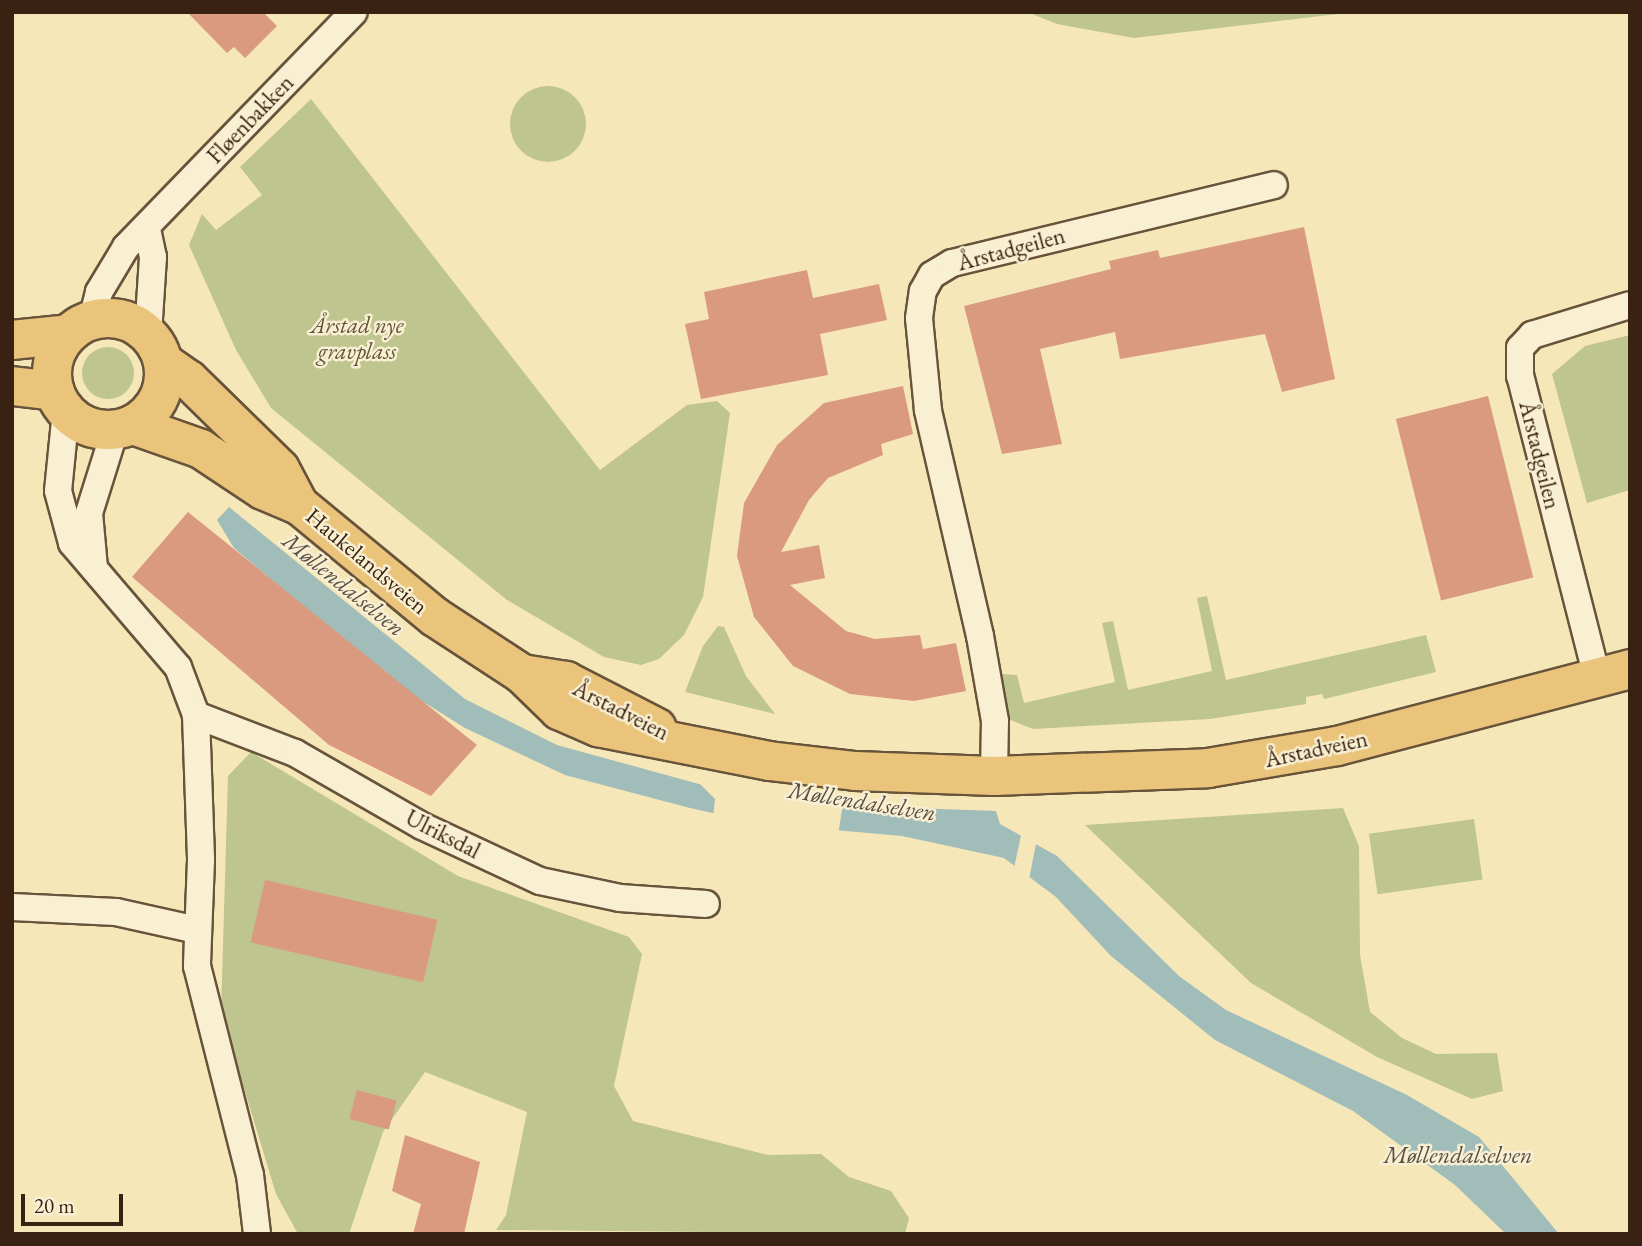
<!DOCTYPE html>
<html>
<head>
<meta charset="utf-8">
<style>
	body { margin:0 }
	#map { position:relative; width:1642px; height:1246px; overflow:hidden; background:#f6e7b9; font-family:"EB Garamond",serif }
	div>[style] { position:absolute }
	.green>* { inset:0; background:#bec58e; transform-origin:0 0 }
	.round { border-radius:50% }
	.water>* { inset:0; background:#a1bdba }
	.pier>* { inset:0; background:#f6e7b9 }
	.building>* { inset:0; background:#da9a80; transform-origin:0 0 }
	.roads { filter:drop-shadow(2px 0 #68533b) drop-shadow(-2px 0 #68533b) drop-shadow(0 2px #68533b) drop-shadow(0 -2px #68533b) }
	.minor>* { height:26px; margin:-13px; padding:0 13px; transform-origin:13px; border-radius:13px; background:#f9efd2 }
	.primary>* { height:38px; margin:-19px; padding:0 19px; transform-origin:19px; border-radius:19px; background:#ebc47c }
	.primary>.ring { margin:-19px; padding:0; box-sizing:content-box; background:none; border:38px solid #ebc47c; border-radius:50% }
	span { translate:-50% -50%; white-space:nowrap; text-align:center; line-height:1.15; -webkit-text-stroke:5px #f9efd2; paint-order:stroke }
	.street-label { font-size:23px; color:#392211 }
	.park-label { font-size:23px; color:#615336; font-style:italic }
	.water-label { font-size:24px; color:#585044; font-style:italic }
	.frame { position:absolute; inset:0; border:14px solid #392211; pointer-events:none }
	.scale { position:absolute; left:21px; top:1194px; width:102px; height:32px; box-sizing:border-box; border:4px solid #392211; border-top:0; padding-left:9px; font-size:21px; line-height:24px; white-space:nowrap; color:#392211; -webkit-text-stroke:5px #f9efd2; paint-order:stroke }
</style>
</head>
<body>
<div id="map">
	<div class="green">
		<div style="clip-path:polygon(1027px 12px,1355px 12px,1134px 38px,1057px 24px)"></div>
		<div class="round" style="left:510px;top:86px;width:76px;height:76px"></div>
		<div style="clip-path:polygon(311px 99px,600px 470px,687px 405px,717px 401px,730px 413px,703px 597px,684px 635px,659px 659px,641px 665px,604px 657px,507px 600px,271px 408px,236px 350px,189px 245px,202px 214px,216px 230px,262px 195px,240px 167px)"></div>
		<div style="clip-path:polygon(1630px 335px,1630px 490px,1587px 503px,1552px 374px,1585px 346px)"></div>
		<div class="round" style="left:82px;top:347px;width:52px;height:52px"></div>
		<div style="clip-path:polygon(1207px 596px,1226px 680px,1426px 635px,1436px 672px,1324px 699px,1322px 694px,1306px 697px,1306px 704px,1210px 719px,1033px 729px,1008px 719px,1002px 674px,1017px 675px,1024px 703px,1115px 682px,1102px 623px,1113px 621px,1128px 690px,1212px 671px,1197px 598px)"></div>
		<div style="clip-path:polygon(718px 626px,724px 627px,746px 676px,775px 714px,685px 692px,703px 646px)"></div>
		<div style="clip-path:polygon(251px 752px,458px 876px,629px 937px,642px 954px,614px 1086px,633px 1121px,768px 1155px,821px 1154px,849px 1177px,891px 1191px,909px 1218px,905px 1234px,496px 1230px,506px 1215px,527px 1112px,425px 1072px,383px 1132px,349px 1234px,298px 1234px,276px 1194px,221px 1012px,228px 776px)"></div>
		<div style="clip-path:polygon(1343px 808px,1359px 846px,1360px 955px,1370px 1012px,1402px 1038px,1436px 1054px,1497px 1053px,1503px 1091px,1472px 1099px,1377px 1057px,1251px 983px,1085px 825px)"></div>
		<div style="left:1474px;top:819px;width:61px;height:106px;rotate:82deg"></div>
	</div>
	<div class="water">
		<div style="clip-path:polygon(229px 507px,465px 699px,557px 745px,699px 784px,828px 805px,996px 811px,1000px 824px,1057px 856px,1179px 976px,1226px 1010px,1407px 1095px,1479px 1137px,1559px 1234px,1506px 1234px,1455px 1185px,1353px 1111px,1215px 1040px,1111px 956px,1056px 897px,1004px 858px,902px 836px,757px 823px,690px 808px,565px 775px,465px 728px,395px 684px,234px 548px,217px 520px)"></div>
	</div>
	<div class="pier">
		<div style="clip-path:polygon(696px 780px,843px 803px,838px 836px,713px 817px,715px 799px)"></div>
		<div style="clip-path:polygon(1022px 831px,1037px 839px,1029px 879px,1014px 868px)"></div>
	</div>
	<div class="building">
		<div style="clip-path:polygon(187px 12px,263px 12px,277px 26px,245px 58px,234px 47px,227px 53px)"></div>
		<div style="clip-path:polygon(1304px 227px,1335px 379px,1282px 392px,1265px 334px,1120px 359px,1115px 332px,1040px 349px,1062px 444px,1002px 454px,964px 306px,1111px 269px,1109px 261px,1158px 250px,1160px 258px)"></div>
		<div style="clip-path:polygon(807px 270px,813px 298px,879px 284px,887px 320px,820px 334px,828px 375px,701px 399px,685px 324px,709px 319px,704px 292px)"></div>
		<div style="clip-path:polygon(903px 386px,913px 434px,881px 444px,883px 455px,828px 478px,809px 500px,781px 552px,819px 545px,825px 578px,790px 585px,846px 631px,875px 639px,920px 635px,923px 649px,956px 643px,966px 691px,914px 701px,850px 694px,793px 666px,754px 617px,737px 556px,744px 503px,777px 445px,824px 403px)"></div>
		<div style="left:1488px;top:396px;width:187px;height:95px;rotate:76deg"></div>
		<div style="clip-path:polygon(188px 512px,477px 745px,431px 796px,329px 745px,132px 577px)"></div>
		<div style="left:265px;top:880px;width:177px;height:64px;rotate:13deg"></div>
		<div style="left:357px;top:1090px;width:41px;height:30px;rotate:15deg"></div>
		<div style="clip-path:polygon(405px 1135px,480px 1162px,464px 1234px,413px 1234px,421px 1204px,392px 1191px)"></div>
	</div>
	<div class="roads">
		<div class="minor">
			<div style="left:147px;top:229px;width:29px;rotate:78deg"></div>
			<div style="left:153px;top:257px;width:77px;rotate:93.7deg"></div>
			<div style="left:92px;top:320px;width:29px;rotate:-76deg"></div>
			<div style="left:99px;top:292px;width:52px;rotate:-59deg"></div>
			<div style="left:126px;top:247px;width:327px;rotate:-45.9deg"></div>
			<div style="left:66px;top:411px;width:80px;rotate:95.7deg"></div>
			<div style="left:58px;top:491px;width:54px;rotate:74.9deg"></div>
			<div style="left:72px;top:543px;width:163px;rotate:49.5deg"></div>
			<div style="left:178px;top:667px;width:51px;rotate:69.4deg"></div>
			<div style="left:196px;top:715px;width:145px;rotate:88deg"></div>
			<div style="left:201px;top:860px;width:106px;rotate:92.2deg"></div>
			<div style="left:197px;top:966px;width:216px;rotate:75.8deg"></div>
			<div style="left:250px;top:1175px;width:59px;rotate:83.2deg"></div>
			<div style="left:94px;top:568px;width:55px;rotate:-95.2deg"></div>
			<div style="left:89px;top:513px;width:87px;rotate:-72.6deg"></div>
			<div style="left:1597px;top:677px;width:311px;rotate:-104.3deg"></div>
			<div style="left:1520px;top:376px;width:28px;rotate:-90deg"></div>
			<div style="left:1520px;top:348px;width:18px;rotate:-47deg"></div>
			<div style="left:1532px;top:335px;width:102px;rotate:-17deg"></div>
			<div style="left:196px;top:715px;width:106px;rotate:21deg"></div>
			<div style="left:295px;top:753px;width:146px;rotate:29.9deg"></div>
			<div style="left:422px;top:826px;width:130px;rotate:25deg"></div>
			<div style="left:540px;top:881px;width:82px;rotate:12deg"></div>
			<div style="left:620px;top:898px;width:86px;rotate:4deg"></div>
			<div style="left:994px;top:776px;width:55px;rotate:-89deg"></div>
			<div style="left:995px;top:721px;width:86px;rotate:-100deg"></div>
			<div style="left:980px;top:636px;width:232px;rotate:-103deg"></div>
			<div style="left:928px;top:410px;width:92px;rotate:-95.6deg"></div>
			<div style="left:919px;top:318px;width:27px;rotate:-82deg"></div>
			<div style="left:923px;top:291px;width:18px;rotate:-61deg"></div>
			<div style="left:932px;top:275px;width:23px;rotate:-31deg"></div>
			<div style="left:952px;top:263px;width:331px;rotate:-13.6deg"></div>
			<div style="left:12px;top:907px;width:104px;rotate:2.8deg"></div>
			<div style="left:116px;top:912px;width:83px;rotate:12.5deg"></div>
		</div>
		<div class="primary">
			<div class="ring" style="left:52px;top:318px;width:74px;height:74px"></div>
			<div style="left:12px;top:340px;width:57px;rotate:-6deg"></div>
			<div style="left:163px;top:362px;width:32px;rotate:35deg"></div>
			<div style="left:189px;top:380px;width:127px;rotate:44.4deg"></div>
			<div style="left:280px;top:469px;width:41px;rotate:62.2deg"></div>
			<div style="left:12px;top:386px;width:43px;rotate:6.6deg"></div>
			<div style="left:133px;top:425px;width:72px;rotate:19.4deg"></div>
			<div style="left:201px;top:449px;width:74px;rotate:33.5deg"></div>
			<div style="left:263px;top:490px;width:39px;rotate:23deg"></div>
			<div style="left:299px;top:505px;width:176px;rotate:39.5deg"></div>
			<div style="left:435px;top:617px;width:104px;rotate:33.2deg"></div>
			<div style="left:522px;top:674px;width:52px;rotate:44.2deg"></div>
			<div style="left:559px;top:710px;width:43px;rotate:23.6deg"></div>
			<div style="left:598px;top:727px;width:174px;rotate:11.2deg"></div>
			<div style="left:769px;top:761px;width:87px;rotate:6.6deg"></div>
			<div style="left:855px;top:771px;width:139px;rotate:2.1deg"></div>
			<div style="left:994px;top:776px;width:214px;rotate:-2.1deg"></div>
			<div style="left:1208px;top:768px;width:131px;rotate:-9.7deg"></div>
			<div style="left:1337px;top:746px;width:303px;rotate:-14.7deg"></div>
			<div style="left:522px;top:674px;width:45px;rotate:9deg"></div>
			<div style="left:566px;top:681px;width:102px;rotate:27.3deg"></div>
		</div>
	</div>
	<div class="street-label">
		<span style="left:250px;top:119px;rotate:-46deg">Fløenbakken</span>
		<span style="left:1011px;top:249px;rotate:-15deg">Årstadgeilen</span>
		<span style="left:1540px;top:455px;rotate:76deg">Årstadgeilen</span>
		<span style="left:367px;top:561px;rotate:40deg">Haukelandsveien</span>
		<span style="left:621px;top:710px;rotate:27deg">Årstadveien</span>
		<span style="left:1316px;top:749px;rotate:-12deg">Årstadveien</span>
		<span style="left:443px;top:834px;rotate:27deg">Ulriksdal</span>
	</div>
	<div class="park-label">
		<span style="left:357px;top:338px">Årstad nye<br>gravplass</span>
	</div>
	<div class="water-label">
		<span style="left:344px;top:584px;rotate:39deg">Møllendalselven</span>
		<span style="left:862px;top:801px;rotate:9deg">Møllendalselven</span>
		<span style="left:1458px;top:1155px">Møllendalselven</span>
	</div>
	<div class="frame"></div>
	<div class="scale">20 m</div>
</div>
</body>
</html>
